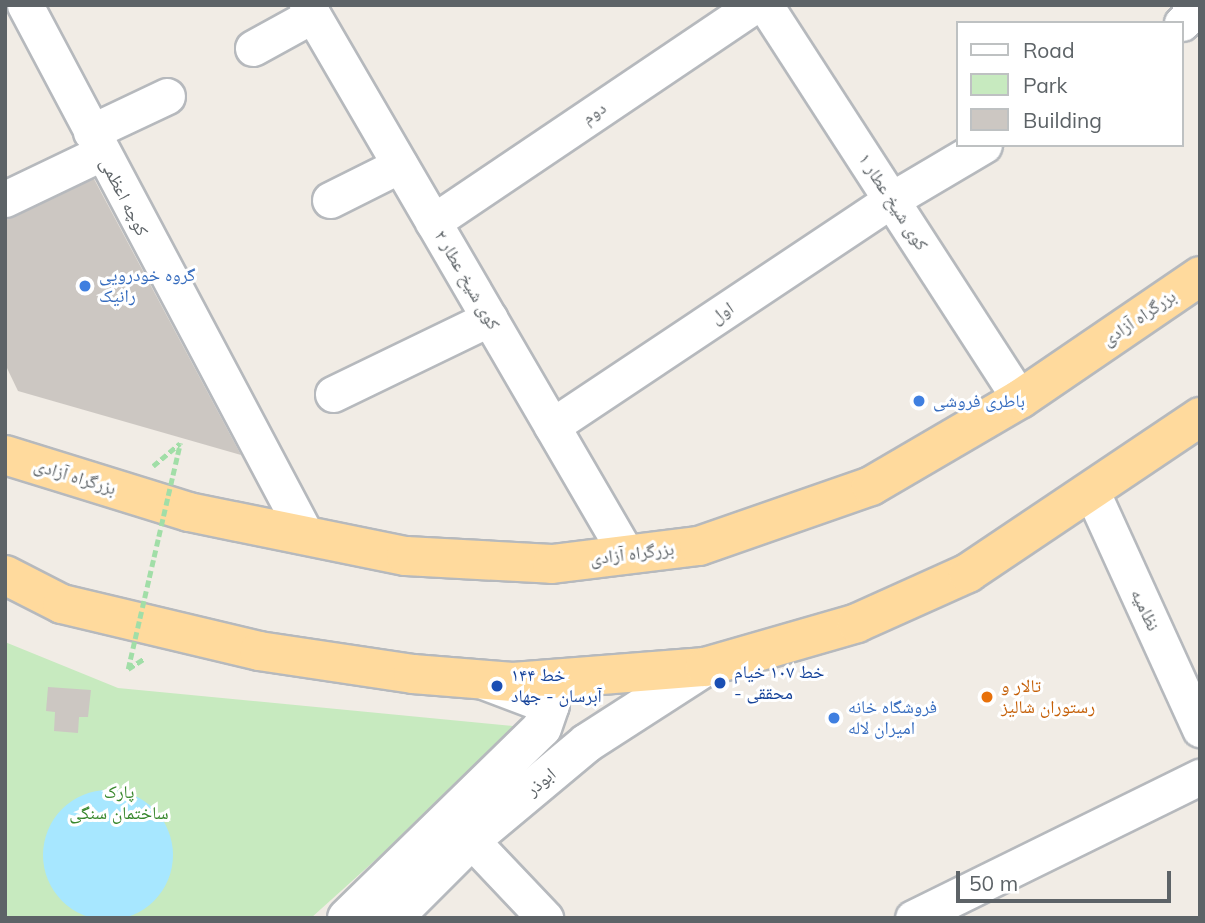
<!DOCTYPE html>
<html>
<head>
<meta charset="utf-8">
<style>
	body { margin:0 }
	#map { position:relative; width:1205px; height:923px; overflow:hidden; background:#f1ece5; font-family:Mulish,"Noto Naskh Arabic",sans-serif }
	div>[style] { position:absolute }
	.green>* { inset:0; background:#c7eabf }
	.water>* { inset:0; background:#a7e7ff }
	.round { border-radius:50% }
	.building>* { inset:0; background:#ccc7c2 }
	.path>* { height:4.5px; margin-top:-2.25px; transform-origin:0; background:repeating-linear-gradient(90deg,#a1dea7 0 7px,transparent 0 10.5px) }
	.roads { filter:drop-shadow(2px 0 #b6b9bd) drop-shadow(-2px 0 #b6b9bd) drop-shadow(0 2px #b6b9bd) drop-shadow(0 -2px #b6b9bd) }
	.minor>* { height:35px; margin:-17.5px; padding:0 17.5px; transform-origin:17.5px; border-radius:17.5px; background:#fff }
	.secondary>* { height:38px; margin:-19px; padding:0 19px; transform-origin:19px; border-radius:19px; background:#fff }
	.trunk>* { height:38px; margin:-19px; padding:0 19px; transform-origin:19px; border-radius:19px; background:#ffda9d }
	.path-bridge>* { height:4.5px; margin-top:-2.25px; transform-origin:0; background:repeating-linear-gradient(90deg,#a1dea7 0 7px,transparent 0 10.5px) }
	.dots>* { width:19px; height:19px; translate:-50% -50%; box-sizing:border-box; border:4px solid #fff; border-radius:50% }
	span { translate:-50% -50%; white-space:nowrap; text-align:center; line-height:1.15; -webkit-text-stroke:6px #fff; paint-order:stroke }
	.street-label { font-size:18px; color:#5d6367 }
	.shop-label { font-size:18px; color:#366cbe }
	.left { translate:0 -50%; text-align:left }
	.transit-label { font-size:18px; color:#164399 }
	.food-label { font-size:18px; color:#c56008 }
	.park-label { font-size:18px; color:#37872c }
	.frame { position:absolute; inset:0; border:7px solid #5d6367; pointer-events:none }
	.legend { position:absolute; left:956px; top:21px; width:228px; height:126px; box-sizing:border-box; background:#fff; border:2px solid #bec1c2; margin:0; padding:9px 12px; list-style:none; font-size:21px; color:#5d6367 }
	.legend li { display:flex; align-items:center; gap:14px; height:35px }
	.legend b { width:35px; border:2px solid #bec1c2 }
	.scale { position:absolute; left:956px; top:871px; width:215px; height:32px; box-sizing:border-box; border:4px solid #5d6367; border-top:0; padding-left:9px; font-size:21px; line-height:24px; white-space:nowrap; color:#5d6367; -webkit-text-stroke:5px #fff; paint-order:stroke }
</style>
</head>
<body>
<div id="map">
	<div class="green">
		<div style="clip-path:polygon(5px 642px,118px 688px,523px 727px,311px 918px,5px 918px)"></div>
	</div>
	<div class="water">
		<div class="round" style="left:43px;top:790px;width:130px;height:130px"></div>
	</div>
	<div class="building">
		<div style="clip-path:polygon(94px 179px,241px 455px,18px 391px,5px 364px,5px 219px)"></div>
		<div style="clip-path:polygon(48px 687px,91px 690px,88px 717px,79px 717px,78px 733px,54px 731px,55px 712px,46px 711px)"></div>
	</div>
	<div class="path">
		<div style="left:153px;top:466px;width:35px;rotate:-40deg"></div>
		<div style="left:128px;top:669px;width:20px;rotate:-33deg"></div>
	</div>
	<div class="roads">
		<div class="minor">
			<div style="left:25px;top:5px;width:600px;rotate:62.07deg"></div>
			<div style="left:307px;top:5px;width:636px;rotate:59.81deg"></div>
			<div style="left:765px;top:5px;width:469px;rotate:57.1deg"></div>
			<div style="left:1182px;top:23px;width:25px;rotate:-47deg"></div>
			<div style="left:253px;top:48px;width:68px;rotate:-28.8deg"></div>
			<div style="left:91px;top:132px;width:84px;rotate:-25.3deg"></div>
			<div style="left:5px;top:199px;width:106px;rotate:-25.6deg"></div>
			<div style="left:330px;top:200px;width:78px;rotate:-26.6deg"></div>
			<div style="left:433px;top:222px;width:388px;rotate:-34deg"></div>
			<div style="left:333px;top:394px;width:174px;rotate:-25.8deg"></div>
			<div style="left:552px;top:426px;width:407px;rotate:-33.7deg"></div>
			<div style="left:891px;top:200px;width:108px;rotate:-30.6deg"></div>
			<div style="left:1091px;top:490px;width:263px;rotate:65.5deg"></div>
			<div style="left:471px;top:840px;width:108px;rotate:46.5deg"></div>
			<div style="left:913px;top:918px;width:320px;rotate:-26.2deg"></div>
		</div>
		<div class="secondary">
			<div style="left:347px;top:918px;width:272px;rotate:-44.3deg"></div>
			<div style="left:542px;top:728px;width:24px;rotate:-71deg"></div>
			<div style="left:550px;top:705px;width:68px;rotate:-159.4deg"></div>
			<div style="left:393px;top:918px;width:110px;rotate:-45deg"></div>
			<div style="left:471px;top:840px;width:151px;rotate:-39.9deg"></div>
			<div style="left:587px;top:743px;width:140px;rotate:-32.8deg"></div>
		</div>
		<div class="trunk">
			<div style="left:5px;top:455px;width:193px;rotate:17.2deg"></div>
			<div style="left:189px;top:512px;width:221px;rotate:11.5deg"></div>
			<div style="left:406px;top:556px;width:146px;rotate:3.1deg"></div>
			<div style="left:552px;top:564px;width:148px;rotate:-7deg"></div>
			<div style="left:699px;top:546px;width:182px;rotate:-19.2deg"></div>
			<div style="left:871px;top:486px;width:173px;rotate:-30.3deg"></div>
			<div style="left:1020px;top:399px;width:218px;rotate:-34.3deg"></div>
			<div style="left:5px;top:575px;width:64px;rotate:27deg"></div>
			<div style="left:62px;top:604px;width:203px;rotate:13.4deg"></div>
			<div style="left:259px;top:651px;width:156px;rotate:8.5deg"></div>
			<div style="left:413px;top:674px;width:100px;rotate:4.6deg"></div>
			<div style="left:513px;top:682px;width:193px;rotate:-4.5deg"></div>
			<div style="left:705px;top:667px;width:158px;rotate:-16.1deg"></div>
			<div style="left:857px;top:623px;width:122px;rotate:-24.2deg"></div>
			<div style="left:968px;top:573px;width:280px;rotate:-33.9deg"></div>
		</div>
	</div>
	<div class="path-bridge">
		<div style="left:128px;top:669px;width:232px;rotate:-77deg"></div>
	</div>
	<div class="dots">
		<div style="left:85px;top:286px;background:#3f7fe0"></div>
		<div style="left:919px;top:401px;background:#3f7fe0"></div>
		<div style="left:720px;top:683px;background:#1a4fb4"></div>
		<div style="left:497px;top:686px;background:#1a4fb4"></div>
		<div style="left:987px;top:697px;background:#e8710a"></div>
		<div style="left:834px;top:718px;background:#3f7fe0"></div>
	</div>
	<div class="street-label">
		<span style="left:594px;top:113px;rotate:-34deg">دوم</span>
		<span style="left:124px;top:197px;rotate:63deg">کوچه اعظمی</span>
		<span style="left:893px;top:202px;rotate:57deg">کوی شیخ عطار ۱</span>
		<span style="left:467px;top:280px;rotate:60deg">کوی شیخ عطار ۲</span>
		<span style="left:722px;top:313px;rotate:-34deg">اول</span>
		<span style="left:1139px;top:318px;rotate:-34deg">بزرگراه آزادی</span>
		<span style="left:75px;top:477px;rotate:17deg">بزرگراه آزادی</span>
		<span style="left:632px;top:554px;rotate:-7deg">بزرگراه آزادی</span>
		<span style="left:1145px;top:610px;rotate:65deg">نظامیه</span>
		<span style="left:541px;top:782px;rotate:-40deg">ابوذر</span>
	</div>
	<div class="shop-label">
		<span class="left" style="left:99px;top:286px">گروه خودرویی<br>رانیک</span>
		<span class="left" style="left:933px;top:401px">باطری فروشی</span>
		<span class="left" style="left:848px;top:718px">فروشگاه خانه<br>امیران لاله</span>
	</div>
	<div class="transit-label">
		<span class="left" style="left:734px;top:683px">خط ۱۰۷ خیام<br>- محققی</span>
		<span class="left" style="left:511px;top:686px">خط ۱۴۴<br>آبرسان - جهاد</span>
	</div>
	<div class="food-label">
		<span class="left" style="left:1001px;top:697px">تالار و<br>رستوران شالیز</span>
	</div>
	<div class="park-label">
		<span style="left:119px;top:803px">پارک<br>ساختمان سنگی</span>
	</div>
	<div class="frame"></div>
	<ul class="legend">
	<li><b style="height:9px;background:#fff"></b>Road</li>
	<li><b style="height:19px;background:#c7eabf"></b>Park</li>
	<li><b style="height:19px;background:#ccc7c2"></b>Building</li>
	</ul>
	<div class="scale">50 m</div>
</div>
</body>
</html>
